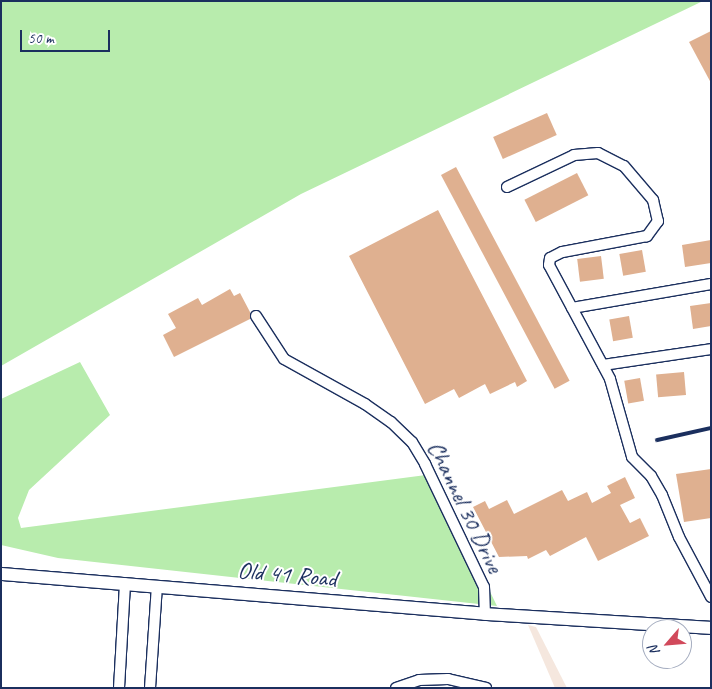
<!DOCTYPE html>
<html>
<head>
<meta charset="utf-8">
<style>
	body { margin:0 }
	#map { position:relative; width:712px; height:689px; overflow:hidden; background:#fff; font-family:Caveat,sans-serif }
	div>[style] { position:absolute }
	.built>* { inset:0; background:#f5e7de }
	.green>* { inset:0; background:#b8ecad }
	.building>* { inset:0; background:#dfb090; transform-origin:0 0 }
	.roads { filter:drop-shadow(1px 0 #1b2f5e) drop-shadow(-1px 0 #1b2f5e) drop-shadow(0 1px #1b2f5e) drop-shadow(0 -1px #1b2f5e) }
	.minor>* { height:10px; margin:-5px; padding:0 5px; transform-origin:5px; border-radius:5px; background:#fff }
	.tertiary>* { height:12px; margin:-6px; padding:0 6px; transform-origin:6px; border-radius:6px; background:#fff }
	.rail>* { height:4px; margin:-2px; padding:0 2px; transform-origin:2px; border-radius:2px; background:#1b2f5e }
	span { translate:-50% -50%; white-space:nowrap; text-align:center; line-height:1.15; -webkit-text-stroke:4px #fff; paint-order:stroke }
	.street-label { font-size:24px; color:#1b2f5e }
	.frame { position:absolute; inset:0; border:2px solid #1b2f5e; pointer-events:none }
	.north { position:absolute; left:642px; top:619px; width:50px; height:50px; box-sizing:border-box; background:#fff; border:1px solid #a4acbf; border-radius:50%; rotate:243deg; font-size:14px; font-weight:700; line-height:20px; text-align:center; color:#1b2f5e }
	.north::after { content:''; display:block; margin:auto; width:18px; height:22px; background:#d1495b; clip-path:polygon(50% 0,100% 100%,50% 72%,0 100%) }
	.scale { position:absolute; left:20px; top:30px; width:90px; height:22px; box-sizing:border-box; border:2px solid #1b2f5e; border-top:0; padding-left:6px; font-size:15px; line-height:18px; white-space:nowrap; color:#1b2f5e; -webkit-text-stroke:4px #fff; paint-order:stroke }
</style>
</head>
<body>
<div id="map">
	<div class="built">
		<div style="clip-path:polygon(528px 625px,536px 627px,567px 688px,555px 688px)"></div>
	</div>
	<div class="green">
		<div style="clip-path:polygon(1px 1px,202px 1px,294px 180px,202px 1px,703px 1px,301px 194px,1px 366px)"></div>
		<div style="clip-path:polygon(80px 362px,110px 415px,29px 490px,18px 518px,21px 528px,426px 475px,451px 512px,497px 606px,58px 558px,1px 545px,1px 399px)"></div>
	</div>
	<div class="building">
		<div style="clip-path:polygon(711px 31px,711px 83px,689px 42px)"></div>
		<div style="left:547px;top:113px;width:24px;height:59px;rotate:66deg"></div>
		<div style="left:456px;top:167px;width:242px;height:17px;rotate:62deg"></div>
		<div style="left:577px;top:173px;width:25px;height:59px;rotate:63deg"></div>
		<div style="clip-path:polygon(438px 210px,527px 381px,517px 387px,515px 382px,490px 394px,485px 384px,459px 398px,454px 389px,425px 404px,349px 256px)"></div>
		<div style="clip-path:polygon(711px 240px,711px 263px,685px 267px,682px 245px)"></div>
		<div style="left:642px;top:250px;width:22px;height:23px;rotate:80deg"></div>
		<div style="left:601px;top:256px;width:23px;height:24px;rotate:83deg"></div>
		<div style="clip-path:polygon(230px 289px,234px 296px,240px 293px,250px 312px,250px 319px,174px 357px,163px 335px,176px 328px,168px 314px,198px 298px,202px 305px)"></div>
		<div style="clip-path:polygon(711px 303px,711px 326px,693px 329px,690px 306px)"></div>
		<div style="left:629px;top:316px;width:22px;height:20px;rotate:80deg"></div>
		<div style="left:684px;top:372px;width:23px;height:28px;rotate:85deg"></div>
		<div style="left:640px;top:378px;width:23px;height:16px;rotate:80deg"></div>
		<div style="clip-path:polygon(711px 469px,711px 518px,684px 522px,676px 474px)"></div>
		<div style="clip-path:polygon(625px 477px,635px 498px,620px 505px,630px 523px,640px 518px,649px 536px,598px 561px,586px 537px,550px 556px,546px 550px,528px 559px,527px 556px,499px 557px,473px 507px,485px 501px,489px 509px,507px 500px,514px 514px,562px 490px,568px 501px,587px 492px,592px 503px,611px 493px,607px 486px)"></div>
	</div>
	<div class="roads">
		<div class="minor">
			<div style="left:507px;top:187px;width:74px;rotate:-25.5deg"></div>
			<div style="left:574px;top:155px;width:24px;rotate:-5deg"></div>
			<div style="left:598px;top:153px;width:29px;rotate:27deg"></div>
			<div style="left:624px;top:166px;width:45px;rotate:49.5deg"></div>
			<div style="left:653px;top:200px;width:22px;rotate:77deg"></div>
			<div style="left:658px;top:221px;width:19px;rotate:126deg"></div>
			<div style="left:647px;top:236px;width:86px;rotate:169.3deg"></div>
			<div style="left:562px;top:252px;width:13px;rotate:153deg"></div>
			<div style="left:550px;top:258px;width:7px;rotate:98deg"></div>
			<div style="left:549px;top:265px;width:129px;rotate:61.8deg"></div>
			<div style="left:610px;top:379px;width:81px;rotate:74.2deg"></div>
			<div style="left:632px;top:457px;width:27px;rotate:45deg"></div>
			<div style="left:651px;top:476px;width:22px;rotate:60deg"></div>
			<div style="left:662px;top:495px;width:45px;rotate:68deg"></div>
			<div style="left:679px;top:537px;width:68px;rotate:61.9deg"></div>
			<div style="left:572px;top:308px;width:141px;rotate:-9.8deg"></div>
			<div style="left:256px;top:316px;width:51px;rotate:56.9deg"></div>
			<div style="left:284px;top:359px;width:93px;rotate:29.1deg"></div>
			<div style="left:365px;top:404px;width:32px;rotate:35deg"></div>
			<div style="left:391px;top:422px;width:29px;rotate:44deg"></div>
			<div style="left:412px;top:442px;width:26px;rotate:59deg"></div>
			<div style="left:425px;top:464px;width:136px;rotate:64.4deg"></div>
			<div style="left:484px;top:587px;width:27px;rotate:88deg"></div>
			<div style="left:603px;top:365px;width:109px;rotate:-8.4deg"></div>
			<div style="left:119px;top:688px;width:105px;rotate:-86.7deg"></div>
			<div style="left:150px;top:688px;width:102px;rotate:-86.1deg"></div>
			<div style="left:396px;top:688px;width:24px;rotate:-19deg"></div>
			<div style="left:419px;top:680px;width:29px;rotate:-2deg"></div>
			<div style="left:448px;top:679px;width:39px;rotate:13deg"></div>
		</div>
		<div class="tertiary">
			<div style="left:1px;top:574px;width:486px;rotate:4.7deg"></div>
			<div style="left:485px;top:614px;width:226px;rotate:3.5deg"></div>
		</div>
	</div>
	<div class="rail">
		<div style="left:657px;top:440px;width:55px;rotate:-12.5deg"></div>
	</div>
	<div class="street-label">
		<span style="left:465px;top:507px;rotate:64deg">Channel 30 Drive</span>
		<span style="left:287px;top:575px;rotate:5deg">Old 41 Road</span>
	</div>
	<div class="frame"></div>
	<div class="north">N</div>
	<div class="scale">50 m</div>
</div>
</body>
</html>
